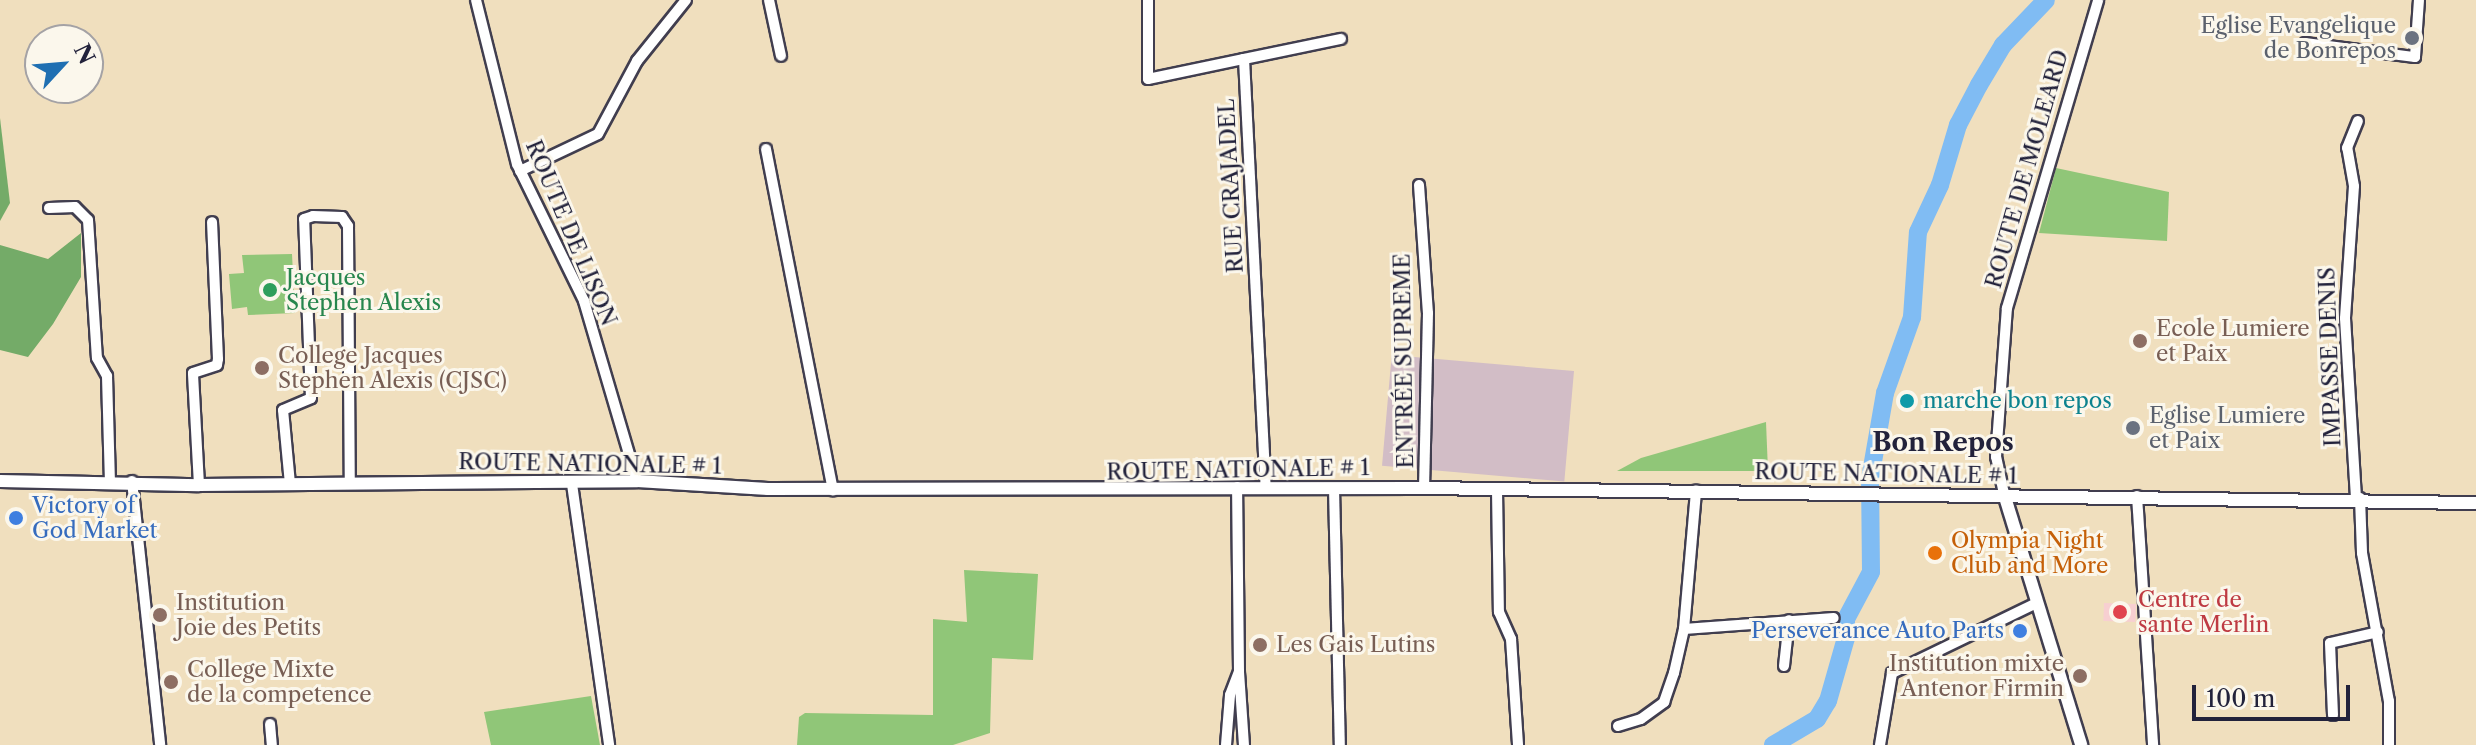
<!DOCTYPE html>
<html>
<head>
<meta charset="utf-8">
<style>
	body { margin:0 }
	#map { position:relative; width:2476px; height:745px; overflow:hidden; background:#f0dfbe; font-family:"Libre Caslon Text",serif }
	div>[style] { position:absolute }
	.built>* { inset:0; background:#f7cfd1; transform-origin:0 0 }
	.industrial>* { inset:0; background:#d2bdc6; transform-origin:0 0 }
	.green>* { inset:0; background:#90c678 }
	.forest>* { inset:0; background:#74ab68 }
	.river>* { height:18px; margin:-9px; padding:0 9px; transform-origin:9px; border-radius:9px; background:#80bcf3 }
	.roads { filter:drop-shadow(2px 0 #413e4f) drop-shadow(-2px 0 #413e4f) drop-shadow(0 2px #413e4f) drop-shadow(0 -2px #413e4f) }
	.minor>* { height:10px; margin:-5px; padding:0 5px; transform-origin:5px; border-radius:5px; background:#fff }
	.major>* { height:12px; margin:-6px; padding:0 6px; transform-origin:6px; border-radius:6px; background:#fff }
	.dots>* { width:22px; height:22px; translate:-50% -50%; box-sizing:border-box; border:4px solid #fbf7ec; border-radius:50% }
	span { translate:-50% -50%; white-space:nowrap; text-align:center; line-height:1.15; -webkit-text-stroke:6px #fbf7ec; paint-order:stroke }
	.worship-label { font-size:22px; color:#5b616d }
	.right { translate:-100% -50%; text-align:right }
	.left { translate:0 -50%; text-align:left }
	.street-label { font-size:22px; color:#22223b }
	.leisure-label { font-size:22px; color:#27864d }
	.education-label { font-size:22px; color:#785e54 }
	.culture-label { font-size:22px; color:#0d838f }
	.shop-label { font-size:22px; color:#366cbe }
	.food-label { font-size:22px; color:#c56008 }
	.health-label { font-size:22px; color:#be3a42 }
	.quarter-label { font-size:26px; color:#22223b; font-weight:700 }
	.north { position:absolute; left:24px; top:24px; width:80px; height:80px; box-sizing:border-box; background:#fbf7ec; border:2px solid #a4a2a5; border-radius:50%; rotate:64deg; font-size:22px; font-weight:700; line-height:32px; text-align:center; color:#22223b }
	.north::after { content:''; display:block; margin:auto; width:28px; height:36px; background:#1f6fb2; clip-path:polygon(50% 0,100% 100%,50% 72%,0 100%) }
	.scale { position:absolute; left:2192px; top:685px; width:158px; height:36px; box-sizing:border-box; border:4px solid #22223b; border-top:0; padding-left:10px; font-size:24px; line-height:28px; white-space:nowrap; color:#22223b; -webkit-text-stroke:6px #fbf7ec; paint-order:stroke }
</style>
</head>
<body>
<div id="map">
	<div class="built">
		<div style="left:2104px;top:603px;width:32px;height:18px;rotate:2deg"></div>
	</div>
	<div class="industrial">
		<div style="left:1574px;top:371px;width:111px;height:183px;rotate:95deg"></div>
	</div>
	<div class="green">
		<div style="clip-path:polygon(2056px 168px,2169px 192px,2167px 241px,2039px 233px)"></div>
		<div style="clip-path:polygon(292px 254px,295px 313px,248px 315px,247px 307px,232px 309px,229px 274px,244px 273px,242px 255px)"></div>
		<div style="clip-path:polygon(1766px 422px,1768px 471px,1617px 471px,1641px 458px)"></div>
		<div style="clip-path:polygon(964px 570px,1038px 574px,1033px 660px,992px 658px,990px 733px,953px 745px,797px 745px,799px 717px,805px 713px,933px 715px,933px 619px,967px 622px)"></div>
		<div style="clip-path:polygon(591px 696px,600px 745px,491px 745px,484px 712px)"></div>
	</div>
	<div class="forest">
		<div style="clip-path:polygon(0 118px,10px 203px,0 221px)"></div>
		<div style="clip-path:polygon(81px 233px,81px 277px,53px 324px,28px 357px,0 350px,0 245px,48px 259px)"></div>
	</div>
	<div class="river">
		<div style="left:1773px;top:745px;width:51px;rotate:-30.6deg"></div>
		<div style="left:1817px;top:719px;width:21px;rotate:-59deg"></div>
		<div style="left:1828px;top:701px;width:66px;rotate:-74.1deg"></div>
		<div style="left:1846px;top:638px;width:19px;rotate:-90deg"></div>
		<div style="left:1846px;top:619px;width:53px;rotate:-62deg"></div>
		<div style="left:1871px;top:572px;width:93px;rotate:-90.6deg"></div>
		<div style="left:1870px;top:479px;width:87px;rotate:-80.1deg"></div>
		<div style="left:1885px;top:393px;width:81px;rotate:-70.4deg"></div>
		<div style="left:1912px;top:317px;width:85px;rotate:-86deg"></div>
		<div style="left:1918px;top:232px;width:52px;rotate:-64.9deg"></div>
		<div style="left:1940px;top:185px;width:63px;rotate:-73.3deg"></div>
		<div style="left:1958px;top:125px;width:45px;rotate:-62.3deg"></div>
		<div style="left:1979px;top:85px;width:47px;rotate:-59deg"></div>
		<div style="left:2003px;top:45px;width:62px;rotate:-46.3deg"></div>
	</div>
	<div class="roads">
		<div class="minor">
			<div style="left:476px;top:0;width:169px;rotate:76deg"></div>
			<div style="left:517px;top:164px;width:153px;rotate:63.9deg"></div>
			<div style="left:584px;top:301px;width:188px;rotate:73.6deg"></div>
			<div style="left:769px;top:0;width:57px;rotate:77.9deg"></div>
			<div style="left:1148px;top:0;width:79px;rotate:90deg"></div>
			<div style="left:1148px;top:79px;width:98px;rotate:-11.8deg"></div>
			<div style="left:1244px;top:59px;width:430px;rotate:87.1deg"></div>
			<div style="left:2305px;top:43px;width:111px;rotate:7.3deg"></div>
			<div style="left:2415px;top:57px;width:57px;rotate:-86deg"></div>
			<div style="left:1244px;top:59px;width:99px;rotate:-11.7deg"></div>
			<div style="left:766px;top:149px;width:348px;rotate:78.9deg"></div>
			<div style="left:520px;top:171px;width:86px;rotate:-25.4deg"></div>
			<div style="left:598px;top:134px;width:83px;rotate:-61.9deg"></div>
			<div style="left:637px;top:61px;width:78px;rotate:-51.2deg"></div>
			<div style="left:1419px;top:185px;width:128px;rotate:86deg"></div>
			<div style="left:1428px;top:313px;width:175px;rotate:91.3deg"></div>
			<div style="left:49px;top:208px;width:26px;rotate:-2deg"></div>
			<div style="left:75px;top:207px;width:18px;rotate:45deg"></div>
			<div style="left:88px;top:220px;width:138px;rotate:86.3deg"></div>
			<div style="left:97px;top:358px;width:21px;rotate:61deg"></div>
			<div style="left:107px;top:376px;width:106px;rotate:88.4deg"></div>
			<div style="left:132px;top:481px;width:265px;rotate:83.9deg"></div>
			<div style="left:290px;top:484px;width:74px;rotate:-95.4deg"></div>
			<div style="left:283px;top:410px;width:30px;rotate:-23deg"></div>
			<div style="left:311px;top:398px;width:179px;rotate:-92.2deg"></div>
			<div style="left:304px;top:219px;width:9px;rotate:-18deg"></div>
			<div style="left:313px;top:216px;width:29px;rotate:2deg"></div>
			<div style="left:342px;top:217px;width:11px;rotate:56deg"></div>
			<div style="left:348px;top:226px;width:256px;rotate:89.6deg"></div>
			<div style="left:572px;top:484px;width:264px;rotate:81.9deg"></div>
			<div style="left:199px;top:485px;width:112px;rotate:-93.1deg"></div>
			<div style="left:193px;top:373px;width:25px;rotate:-18deg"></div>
			<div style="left:217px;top:365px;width:6px;rotate:-81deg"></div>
			<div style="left:218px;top:359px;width:137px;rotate:-92.5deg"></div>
			<div style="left:1334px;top:488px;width:257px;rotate:88.7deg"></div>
			<div style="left:1497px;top:490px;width:122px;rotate:89.1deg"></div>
			<div style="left:1499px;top:612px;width:30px;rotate:66deg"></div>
			<div style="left:1511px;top:639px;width:106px;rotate:86.2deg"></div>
			<div style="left:2004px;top:494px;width:38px;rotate:-102deg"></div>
			<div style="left:1996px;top:457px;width:149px;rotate:-85.8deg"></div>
			<div style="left:2007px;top:308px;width:321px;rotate:-73.5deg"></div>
			<div style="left:2137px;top:496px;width:250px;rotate:86.3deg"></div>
			<div style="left:2356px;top:498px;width:180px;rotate:-93.5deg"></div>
			<div style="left:2345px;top:318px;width:132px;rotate:-86.1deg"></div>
			<div style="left:2354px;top:186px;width:39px;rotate:-100deg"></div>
			<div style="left:2347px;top:148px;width:29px;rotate:-68deg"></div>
			<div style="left:2360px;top:498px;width:55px;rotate:87.9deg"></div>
			<div style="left:2362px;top:553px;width:150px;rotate:79.7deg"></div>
			<div style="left:2389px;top:701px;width:44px;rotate:90deg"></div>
			<div style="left:1684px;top:629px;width:150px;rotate:-4.2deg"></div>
			<div style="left:1784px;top:666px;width:46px;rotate:-83.8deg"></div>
			<div style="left:1239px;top:672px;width:73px;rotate:86.1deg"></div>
			<div style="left:2333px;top:715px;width:72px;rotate:-92.4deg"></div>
			<div style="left:2330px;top:643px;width:49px;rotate:-12.9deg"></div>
			<div style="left:270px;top:724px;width:21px;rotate:85deg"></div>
			<div style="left:1618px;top:726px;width:24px;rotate:-17deg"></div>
			<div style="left:1641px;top:719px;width:29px;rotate:-36deg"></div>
			<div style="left:1664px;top:702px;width:31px;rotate:-71deg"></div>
			<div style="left:1674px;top:673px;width:45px;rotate:-77.2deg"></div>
			<div style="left:1684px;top:629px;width:139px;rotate:-85deg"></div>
			<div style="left:1226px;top:745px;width:50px;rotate:-85.4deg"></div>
			<div style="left:1230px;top:695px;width:25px;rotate:-69deg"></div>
			<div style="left:1239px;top:672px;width:185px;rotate:-90.6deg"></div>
			<div style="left:1880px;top:745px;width:73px;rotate:-80.5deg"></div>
			<div style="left:1892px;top:673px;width:159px;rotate:-25.8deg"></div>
		</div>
		<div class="major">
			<div style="left:0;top:481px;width:199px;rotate:1.2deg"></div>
			<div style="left:199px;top:485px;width:438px;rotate:-0.5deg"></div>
			<div style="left:637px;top:481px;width:131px;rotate:3.5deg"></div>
			<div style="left:768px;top:489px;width:656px;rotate:-0.09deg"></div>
			<div style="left:1424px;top:488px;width:1052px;rotate:0.82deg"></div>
			<div style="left:2004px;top:494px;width:263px;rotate:72.9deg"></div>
		</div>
	</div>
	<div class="dots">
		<div style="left:2412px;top:38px;background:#6b7280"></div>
		<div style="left:270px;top:290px;background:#2e9e5b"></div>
		<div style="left:2140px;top:341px;background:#8d6e63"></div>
		<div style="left:262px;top:368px;background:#8d6e63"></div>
		<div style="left:1907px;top:401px;background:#0f9aa8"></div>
		<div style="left:2133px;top:428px;background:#6b7280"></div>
		<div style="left:16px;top:518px;background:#3f7fe0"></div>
		<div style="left:1935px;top:553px;background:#e8710a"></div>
		<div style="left:2120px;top:612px;background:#e0444e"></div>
		<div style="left:160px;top:615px;background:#8d6e63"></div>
		<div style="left:2020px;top:631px;background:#3f7fe0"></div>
		<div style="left:1260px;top:645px;background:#8d6e63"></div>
		<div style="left:2080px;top:676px;background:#8d6e63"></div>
		<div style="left:171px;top:682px;background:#8d6e63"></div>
	</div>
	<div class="worship-label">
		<span class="right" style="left:2396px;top:38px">Eglise Evangelique<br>de Bonrepos</span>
		<span class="left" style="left:2149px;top:428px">Eglise Lumiere<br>et Paix</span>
	</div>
	<div class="street-label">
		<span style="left:2027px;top:169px;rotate:-74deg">ROUTE DE MOLEARD</span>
		<span style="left:1231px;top:186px;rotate:-93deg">RUE CRAJADEL</span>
		<span style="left:571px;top:233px;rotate:67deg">ROUTE DE LISON</span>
		<span style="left:2330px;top:357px;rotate:-92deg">IMPASSE DENIS</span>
		<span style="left:1404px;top:361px;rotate:-91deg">ENTRÉE SUPREME</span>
		<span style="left:590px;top:464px;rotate:1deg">ROUTE NATIONALE # 1</span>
		<span style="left:1238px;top:470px;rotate:-1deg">ROUTE NATIONALE # 1</span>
		<span style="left:1886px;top:474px;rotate:1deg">ROUTE NATIONALE # 1</span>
	</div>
	<div class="leisure-label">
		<span class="left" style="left:286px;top:290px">Jacques<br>Stephen Alexis</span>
	</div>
	<div class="education-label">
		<span class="left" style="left:2156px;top:341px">Ecole Lumiere<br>et Paix</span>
		<span class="left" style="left:278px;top:368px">College Jacques<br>Stephen Alexis (CJSC)</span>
		<span class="left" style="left:176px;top:615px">Institution<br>Joie des Petits</span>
		<span class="left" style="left:1276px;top:645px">Les Gais Lutins</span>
		<span class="right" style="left:2064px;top:676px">Institution mixte<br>Antenor Firmin</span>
		<span class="left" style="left:187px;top:682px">College Mixte<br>de la competence</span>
	</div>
	<div class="culture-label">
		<span class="left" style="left:1923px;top:401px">marche bon repos</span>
	</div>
	<div class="shop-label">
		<span class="left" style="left:32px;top:518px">Victory of<br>God Market</span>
		<span class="right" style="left:2004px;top:631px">Perseverance Auto Parts</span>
	</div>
	<div class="food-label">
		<span class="left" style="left:1951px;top:553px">Olympia Night<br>Club and More</span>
	</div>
	<div class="health-label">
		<span class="left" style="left:2138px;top:612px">Centre de<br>sante Merlin</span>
	</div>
	<div class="quarter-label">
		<span style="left:1943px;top:443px">Bon Repos</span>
	</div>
	<div class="north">N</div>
	<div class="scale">100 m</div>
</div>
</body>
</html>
